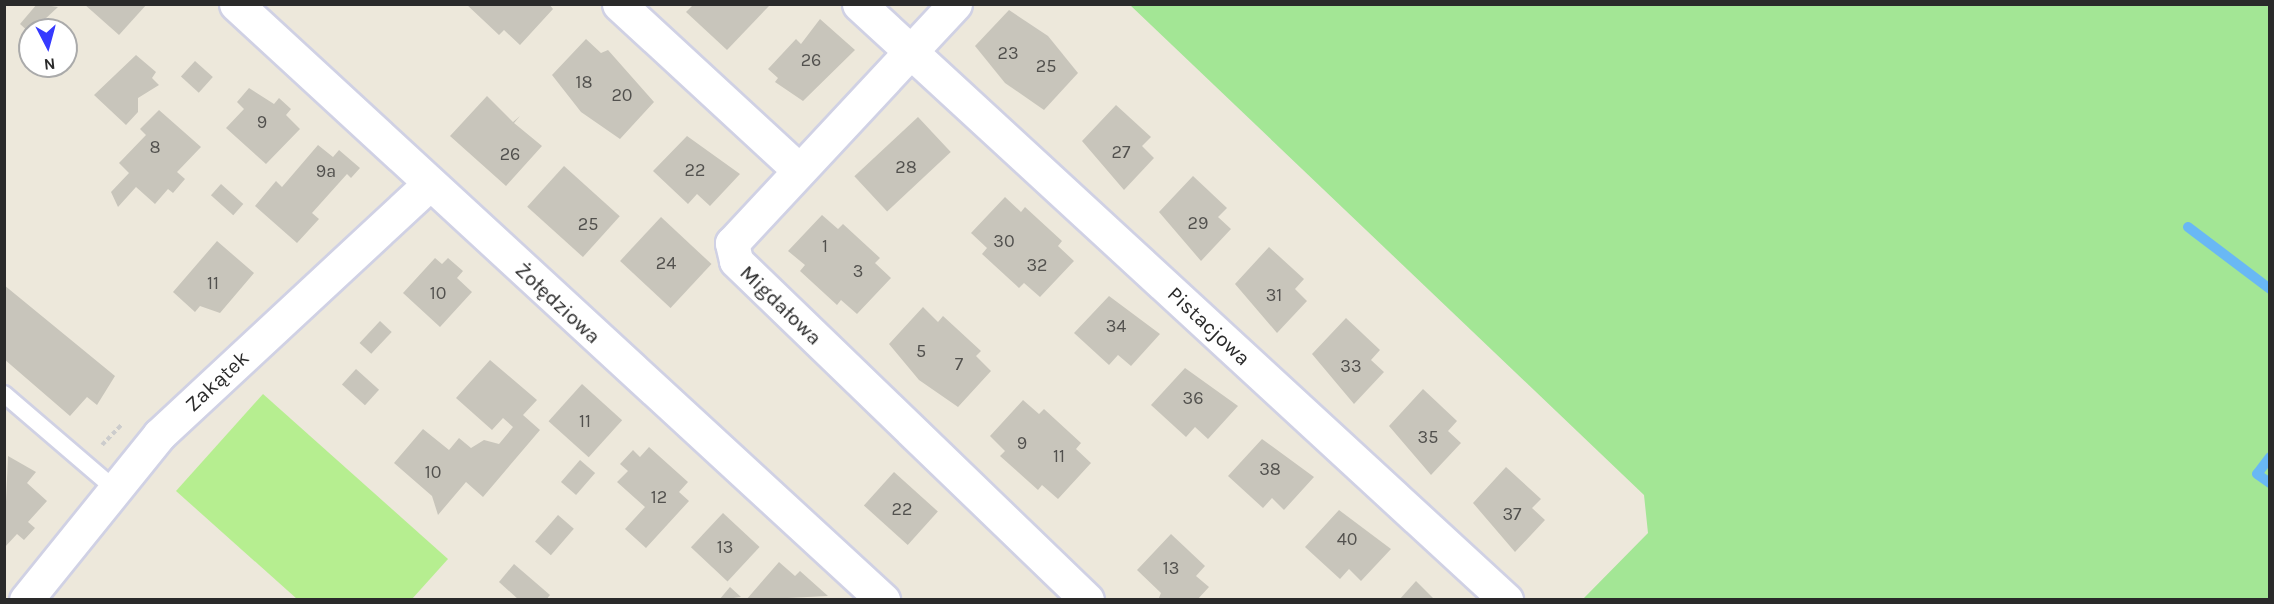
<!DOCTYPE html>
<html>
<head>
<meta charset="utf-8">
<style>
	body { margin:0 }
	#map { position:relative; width:2274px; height:604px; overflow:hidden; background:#ede8db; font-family:Karla,sans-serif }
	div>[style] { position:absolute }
	.green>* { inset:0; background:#a3e695 }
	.pitch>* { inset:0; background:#b6ee90 }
	.stream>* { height:10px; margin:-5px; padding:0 5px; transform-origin:5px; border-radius:5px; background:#69b8f4 }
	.building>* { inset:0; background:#c8c5bb; transform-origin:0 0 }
	.path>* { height:4px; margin-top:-2px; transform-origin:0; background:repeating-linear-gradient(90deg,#ccc 0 4.5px,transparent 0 7.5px) }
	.roads { filter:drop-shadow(2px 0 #d0d1e4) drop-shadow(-2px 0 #d0d1e4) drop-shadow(0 2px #d0d1e4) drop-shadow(0 -2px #d0d1e4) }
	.lane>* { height:16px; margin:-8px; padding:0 8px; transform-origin:8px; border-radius:8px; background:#fff }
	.street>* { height:33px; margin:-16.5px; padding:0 16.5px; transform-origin:16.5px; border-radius:16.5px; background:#fff }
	span { translate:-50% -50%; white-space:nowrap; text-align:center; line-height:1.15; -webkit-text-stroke:4.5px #fff; paint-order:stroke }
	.number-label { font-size:18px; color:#52514e }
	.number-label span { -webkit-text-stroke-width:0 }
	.street-label { font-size:21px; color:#2a2a2a }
	.frame { position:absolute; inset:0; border:6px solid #2a2a2a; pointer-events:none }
	.north { position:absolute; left:18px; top:18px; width:60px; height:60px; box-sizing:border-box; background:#fff; border:2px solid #aaa; border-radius:50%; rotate:174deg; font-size:16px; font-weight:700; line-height:24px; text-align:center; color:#2a2a2a }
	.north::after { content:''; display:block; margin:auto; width:21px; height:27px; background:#363aff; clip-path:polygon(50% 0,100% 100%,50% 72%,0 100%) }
</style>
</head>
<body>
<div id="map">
	<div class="green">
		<div style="clip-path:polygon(1130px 5px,2269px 5px,2269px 599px,1583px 599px,1648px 533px,1644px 495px)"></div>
	</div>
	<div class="pitch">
		<div style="clip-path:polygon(263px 394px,448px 559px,412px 599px,297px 599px,176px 491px)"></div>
	</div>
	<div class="stream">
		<div style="left:2188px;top:227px;width:103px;rotate:37.1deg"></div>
		<div style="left:2270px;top:457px;width:21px;rotate:127deg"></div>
		<div style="left:2257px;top:474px;width:16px;rotate:35deg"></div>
	</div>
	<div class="building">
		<div style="clip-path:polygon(37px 4px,58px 7px,30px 33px,20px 24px)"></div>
		<div style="clip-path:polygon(84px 4px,147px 4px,119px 35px)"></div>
		<div style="clip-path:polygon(466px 4px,549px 4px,553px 9px,520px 45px,504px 30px,499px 35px)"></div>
		<div style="clip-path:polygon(693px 5px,770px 5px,727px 50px,686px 12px)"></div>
		<div style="clip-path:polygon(1009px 10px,1048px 36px,1078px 73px,1044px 110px,1005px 83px,975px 46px)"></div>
		<div style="clip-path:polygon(820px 19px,855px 50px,803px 101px,775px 82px,778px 78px,768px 69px,796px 39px,801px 44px)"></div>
		<div style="clip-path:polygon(586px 39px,601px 53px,608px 50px,654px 102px,620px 139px,581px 112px,552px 75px)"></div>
		<div style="clip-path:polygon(136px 55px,156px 72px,152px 78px,159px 85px,138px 98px,138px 112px,126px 125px,94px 95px)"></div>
		<div style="left:195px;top:61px;width:24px;height:21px;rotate:42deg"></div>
		<div style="clip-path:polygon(249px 88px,274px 104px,279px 98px,291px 109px,286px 115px,300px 129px,266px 164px,226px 128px,244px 109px,237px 102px)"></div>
		<div style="clip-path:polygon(487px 96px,513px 122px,520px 116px,514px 123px,542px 146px,506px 186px,450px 136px)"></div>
		<div style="clip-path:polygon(1116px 105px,1151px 137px,1142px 146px,1154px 158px,1124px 190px,1082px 141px)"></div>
		<div style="clip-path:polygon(159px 110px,201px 147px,177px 172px,185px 179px,173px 193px,168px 189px,155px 204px,136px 187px,118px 207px,111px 192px,129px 173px,119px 163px,146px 135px,140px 129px)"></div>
		<div style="left:918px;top:117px;width:48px;height:87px;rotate:47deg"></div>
		<div style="clip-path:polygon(687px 136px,740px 174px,710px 206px,697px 194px,688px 204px,653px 171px)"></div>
		<div style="clip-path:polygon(318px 145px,333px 157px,339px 150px,360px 168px,351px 178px,347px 174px,312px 213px,319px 219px,297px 243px,255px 206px,276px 181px,282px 187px)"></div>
		<div style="left:564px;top:166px;width:75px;height:55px;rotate:42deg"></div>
		<div style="clip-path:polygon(1193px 176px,1227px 208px,1218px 217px,1231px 229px,1201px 261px,1159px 212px)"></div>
		<div style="left:221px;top:184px;width:30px;height:15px;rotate:42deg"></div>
		<div style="clip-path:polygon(1005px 197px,1021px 212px,1025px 207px,1062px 241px,1058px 246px,1074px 261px,1040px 297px,1024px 283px,1019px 288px,982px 254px,987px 248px,971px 233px)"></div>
		<div style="clip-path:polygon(822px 215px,838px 229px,843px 224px,880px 258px,875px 263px,891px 278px,857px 314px,841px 300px,837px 305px,800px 271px,805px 265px,788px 251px)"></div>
		<div style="left:661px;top:217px;width:69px;height:60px;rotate:43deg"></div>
		<div style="clip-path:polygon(217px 241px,254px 273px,220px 313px,200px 306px,195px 312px,173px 292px)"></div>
		<div style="clip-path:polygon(1269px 247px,1304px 279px,1295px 289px,1307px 301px,1277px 333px,1235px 284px)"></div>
		<div style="clip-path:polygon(435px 258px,442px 264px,448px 258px,463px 271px,457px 278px,472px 292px,440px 327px,403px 293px)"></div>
		<div style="clip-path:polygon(4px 285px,115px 376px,97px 405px,87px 397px,70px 416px,4px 359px)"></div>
		<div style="clip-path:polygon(1109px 296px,1160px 334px,1131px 366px,1118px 355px,1109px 365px,1074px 333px)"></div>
		<div style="clip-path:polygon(923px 307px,938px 322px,943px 316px,981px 351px,976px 356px,991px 371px,958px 407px,919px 380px,889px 344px)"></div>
		<div style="clip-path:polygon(1346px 318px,1380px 350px,1371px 360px,1384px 372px,1354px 404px,1312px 354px)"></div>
		<div style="left:380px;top:321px;width:16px;height:30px;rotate:43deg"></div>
		<div style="clip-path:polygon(490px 360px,537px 400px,523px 415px,540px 430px,483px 497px,466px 482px,438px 515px,432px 496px,394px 463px,423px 429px,449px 450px,459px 438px,471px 448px,484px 440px,499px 444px,513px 427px,503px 418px,492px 430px,456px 398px)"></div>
		<div style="clip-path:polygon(1185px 368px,1238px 406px,1208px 439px,1195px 427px,1186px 437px,1151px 405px)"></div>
		<div style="left:356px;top:369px;width:31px;height:21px;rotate:42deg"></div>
		<div style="left:582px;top:384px;width:54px;height:50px;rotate:42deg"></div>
		<div style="clip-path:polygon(1423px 389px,1457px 421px,1448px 431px,1461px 443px,1431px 475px,1389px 426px)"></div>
		<div style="clip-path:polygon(1023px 400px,1039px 414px,1044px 409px,1081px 443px,1076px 449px,1091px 463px,1058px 499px,1042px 485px,1038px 490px,1000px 456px,1005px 451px,990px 436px)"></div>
		<div style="clip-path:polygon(1262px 439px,1314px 477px,1284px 510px,1272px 498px,1263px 508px,1228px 476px)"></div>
		<div style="clip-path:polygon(649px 447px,688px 482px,679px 492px,689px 501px,646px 548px,625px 529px,645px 507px,617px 482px,628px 471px,620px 464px,633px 450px,640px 457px)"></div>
		<div style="clip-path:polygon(8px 456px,36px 472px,27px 483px,47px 501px,28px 522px,35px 528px,24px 540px,17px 534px,4px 548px)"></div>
		<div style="left:580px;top:460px;width:20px;height:29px;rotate:41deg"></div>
		<div style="clip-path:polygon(1506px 467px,1541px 499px,1532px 508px,1545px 520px,1515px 552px,1473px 503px)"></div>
		<div style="left:894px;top:472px;width:59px;height:45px;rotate:42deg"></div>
		<div style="clip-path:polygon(1339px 510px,1391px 549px,1361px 581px,1349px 569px,1340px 579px,1305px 547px)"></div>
		<div style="left:723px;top:513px;width:50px;height:47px;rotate:43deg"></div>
		<div style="left:558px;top:515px;width:21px;height:35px;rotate:41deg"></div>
		<div style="clip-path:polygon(1171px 534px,1205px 566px,1196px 576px,1209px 587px,1197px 600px,1158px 600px,1161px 593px,1137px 570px)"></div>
		<div style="clip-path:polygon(779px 562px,795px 576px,800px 571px,828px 596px,746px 600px)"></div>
		<div style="clip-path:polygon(514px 564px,550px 595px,546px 600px,519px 600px,499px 582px)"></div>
		<div style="clip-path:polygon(1416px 581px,1435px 600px,1399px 600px)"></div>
		<div style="clip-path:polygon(730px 587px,741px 597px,719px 600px)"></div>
	</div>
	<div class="path">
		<div style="left:102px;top:445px;width:29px;rotate:-46deg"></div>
	</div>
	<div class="roads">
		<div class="lane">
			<div style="left:4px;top:394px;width:146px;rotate:40.6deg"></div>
		</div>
		<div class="street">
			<div style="left:236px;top:4px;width:880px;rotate:42.65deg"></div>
			<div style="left:619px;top:4px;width:243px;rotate:42.7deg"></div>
			<div style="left:859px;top:4px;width:880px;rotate:42.65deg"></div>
			<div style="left:955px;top:4px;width:327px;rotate:133deg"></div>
			<div style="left:732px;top:243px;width:18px;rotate:77deg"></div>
			<div style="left:736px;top:261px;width:488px;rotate:44deg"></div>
			<div style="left:26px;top:600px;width:212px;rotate:-51.1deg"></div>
			<div style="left:159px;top:435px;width:369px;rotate:-42.9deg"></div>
		</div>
	</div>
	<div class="number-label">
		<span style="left:1008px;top:53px">23</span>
		<span style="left:811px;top:60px">26</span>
		<span style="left:1046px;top:66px">25</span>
		<span style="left:584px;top:82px">18</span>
		<span style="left:622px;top:95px">20</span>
		<span style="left:262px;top:122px">9</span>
		<span style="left:155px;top:147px">8</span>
		<span style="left:1121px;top:152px">27</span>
		<span style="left:510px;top:154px">26</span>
		<span style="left:906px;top:167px">28</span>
		<span style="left:695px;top:170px">22</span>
		<span style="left:326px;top:171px">9a</span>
		<span style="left:1198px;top:223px">29</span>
		<span style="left:588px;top:224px">25</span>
		<span style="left:1004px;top:241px">30</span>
		<span style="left:825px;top:246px">1</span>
		<span style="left:666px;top:263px">24</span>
		<span style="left:1037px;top:265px">32</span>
		<span style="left:858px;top:271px">3</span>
		<span style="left:213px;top:283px">11</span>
		<span style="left:438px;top:293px">10</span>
		<span style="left:1274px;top:295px">31</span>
		<span style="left:1116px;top:326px">34</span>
		<span style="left:921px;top:351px">5</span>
		<span style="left:959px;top:364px">7</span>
		<span style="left:1351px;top:366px">33</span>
		<span style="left:1193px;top:398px">36</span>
		<span style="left:585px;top:421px">11</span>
		<span style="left:1428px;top:437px">35</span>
		<span style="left:1022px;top:443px">9</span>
		<span style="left:1059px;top:456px">11</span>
		<span style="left:1270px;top:469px">38</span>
		<span style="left:433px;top:472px">10</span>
		<span style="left:659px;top:497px">12</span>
		<span style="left:902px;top:509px">22</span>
		<span style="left:1512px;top:514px">37</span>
		<span style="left:1347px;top:539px">40</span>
		<span style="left:725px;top:547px">13</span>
		<span style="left:1171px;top:568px">13</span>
	</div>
	<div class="street-label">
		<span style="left:558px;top:303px;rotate:43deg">Żołędziowa</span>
		<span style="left:781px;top:305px;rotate:44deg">Migdałowa</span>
		<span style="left:1209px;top:326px;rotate:43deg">Pistacjowa</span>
		<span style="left:217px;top:381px;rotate:-43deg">Zakątek</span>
	</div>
	<div class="frame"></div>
	<div class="north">N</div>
</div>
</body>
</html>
